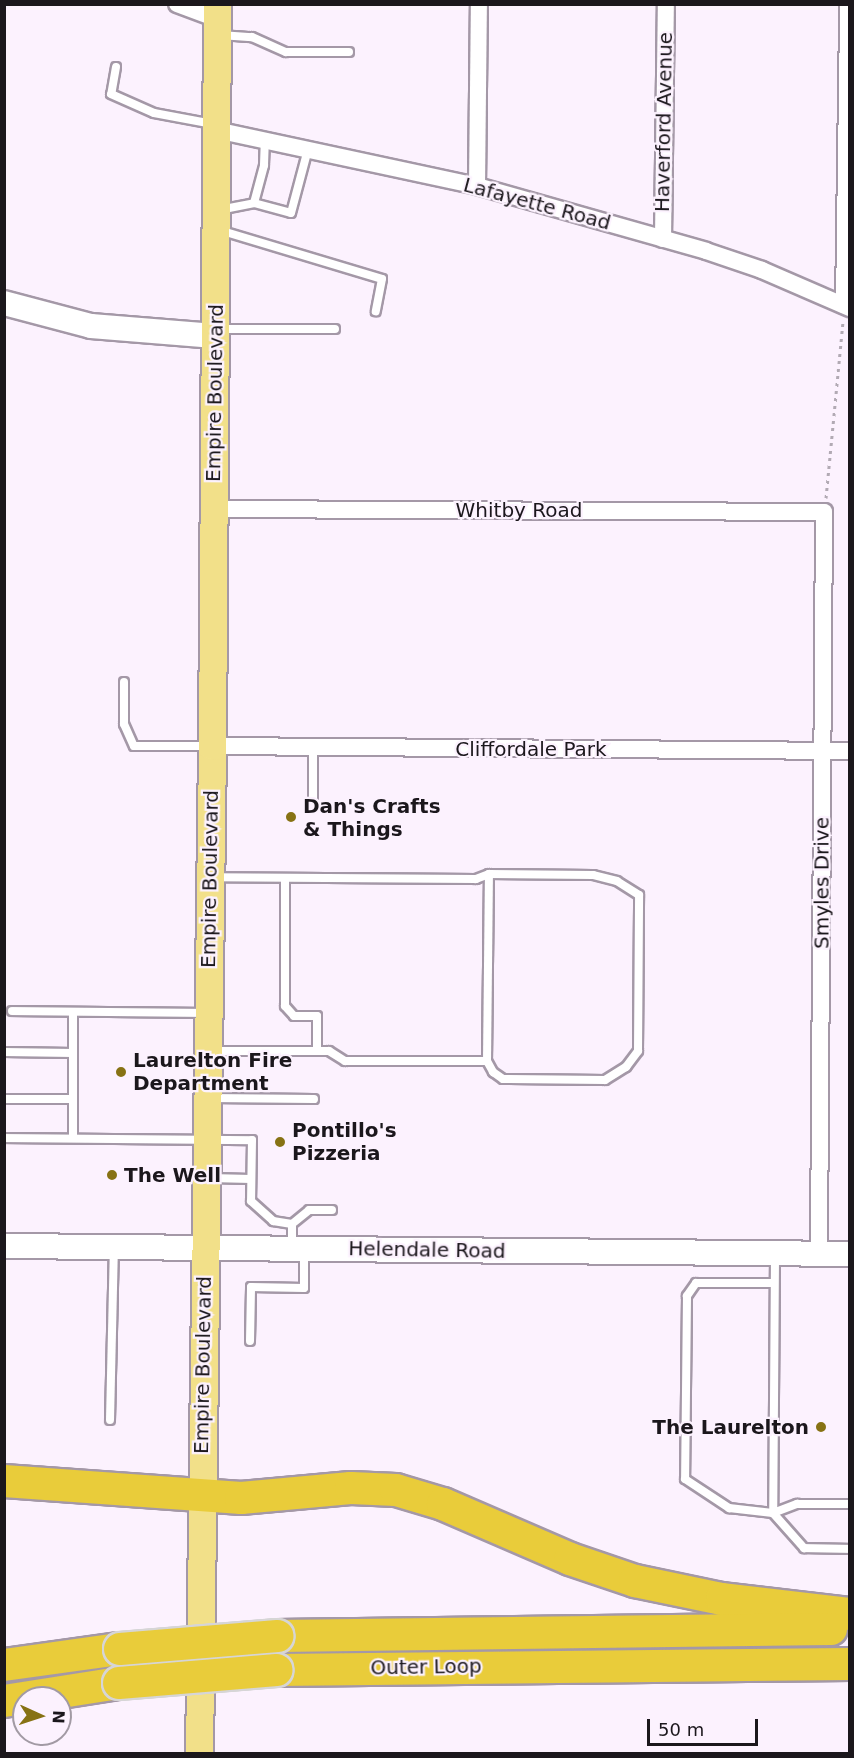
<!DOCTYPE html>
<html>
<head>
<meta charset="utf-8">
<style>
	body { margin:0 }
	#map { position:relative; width:854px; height:1758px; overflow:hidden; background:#fcf2fe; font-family:"DejaVu Sans",sans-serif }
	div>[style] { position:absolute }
	.path>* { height:3px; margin-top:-1.5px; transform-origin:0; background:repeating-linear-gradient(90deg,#b2aab4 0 3px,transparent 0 7.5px) }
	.roads { filter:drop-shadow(2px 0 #a498a7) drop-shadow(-2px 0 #a498a7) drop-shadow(0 2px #a498a7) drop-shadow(0 -2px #a498a7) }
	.lane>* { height:8px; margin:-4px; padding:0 4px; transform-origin:4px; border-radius:4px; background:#fff }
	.street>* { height:16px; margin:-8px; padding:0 8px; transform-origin:8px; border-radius:8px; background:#fff }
	.secondary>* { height:24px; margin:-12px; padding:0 12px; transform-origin:12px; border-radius:12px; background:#fff }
	.primary>* { height:27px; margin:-13.5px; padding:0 13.5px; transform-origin:13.5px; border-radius:13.5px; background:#f2e089 }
	.highway>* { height:32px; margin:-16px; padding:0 16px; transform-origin:16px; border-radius:16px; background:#e9cc3a }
	.bridges { filter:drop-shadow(2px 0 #d6d5d6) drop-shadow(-2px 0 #d6d5d6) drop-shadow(0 2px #d6d5d6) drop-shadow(0 -2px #d6d5d6) }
	.highway-bridge>* { height:32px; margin:-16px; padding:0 16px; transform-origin:16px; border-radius:16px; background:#e9cc3a }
	.dots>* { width:16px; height:16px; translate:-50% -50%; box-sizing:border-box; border:3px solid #fcf2fe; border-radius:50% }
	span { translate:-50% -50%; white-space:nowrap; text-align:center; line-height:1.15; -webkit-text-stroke:4.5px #fcf2fe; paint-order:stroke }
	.street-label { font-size:20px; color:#1b171c }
	.poi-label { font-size:20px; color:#1b171c; font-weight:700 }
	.left { translate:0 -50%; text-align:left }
	.right { translate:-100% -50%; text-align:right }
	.frame { position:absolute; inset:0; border:6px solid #1b171c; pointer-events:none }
	.north { position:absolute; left:12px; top:1686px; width:60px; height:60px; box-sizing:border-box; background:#fcf2fe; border:2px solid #a29aa4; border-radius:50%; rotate:93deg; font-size:16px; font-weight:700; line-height:24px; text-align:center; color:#1b171c }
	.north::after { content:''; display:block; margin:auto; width:21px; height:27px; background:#877214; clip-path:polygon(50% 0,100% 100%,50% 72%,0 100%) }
	.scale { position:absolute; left:647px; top:1719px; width:111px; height:27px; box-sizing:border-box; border:3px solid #1b171c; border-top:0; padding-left:8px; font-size:18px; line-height:21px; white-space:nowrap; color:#1b171c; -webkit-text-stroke:4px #fcf2fe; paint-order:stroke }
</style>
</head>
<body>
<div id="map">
	<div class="path">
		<div style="left:826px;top:498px;width:179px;rotate:-84.5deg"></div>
	</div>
	<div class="roads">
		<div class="lane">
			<div style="left:220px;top:35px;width:32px;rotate:4deg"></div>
			<div style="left:252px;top:37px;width:37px;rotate:24deg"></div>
			<div style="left:286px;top:52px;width:63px"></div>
			<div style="left:116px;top:67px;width:27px;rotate:100deg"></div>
			<div style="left:111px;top:94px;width:47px;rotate:23.8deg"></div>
			<div style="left:154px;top:113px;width:60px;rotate:10.6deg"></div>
			<div style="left:254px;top:203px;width:39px;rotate:-75deg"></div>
			<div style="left:264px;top:165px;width:25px;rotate:-88deg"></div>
			<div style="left:219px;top:210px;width:36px;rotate:-11deg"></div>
			<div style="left:254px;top:203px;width:38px;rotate:15deg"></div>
			<div style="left:291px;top:213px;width:66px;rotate:-75.1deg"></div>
			<div style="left:219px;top:230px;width:170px;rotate:16.7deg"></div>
			<div style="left:382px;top:279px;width:33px;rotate:101deg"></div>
			<div style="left:219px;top:329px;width:116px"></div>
			<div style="left:124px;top:682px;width:42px;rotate:90deg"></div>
			<div style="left:124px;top:724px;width:24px;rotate:66deg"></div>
			<div style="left:134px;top:746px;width:74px"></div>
			<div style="left:313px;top:798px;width:51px;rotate:-90deg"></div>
			<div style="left:285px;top:878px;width:128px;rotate:90deg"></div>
			<div style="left:285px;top:1006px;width:13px;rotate:48deg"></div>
			<div style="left:294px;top:1016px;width:23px"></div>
			<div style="left:317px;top:1016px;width:35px;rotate:90deg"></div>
			<div style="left:12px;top:1011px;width:193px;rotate:0.6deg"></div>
			<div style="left:73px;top:1012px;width:126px;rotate:90deg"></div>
			<div style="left:211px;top:1051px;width:118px"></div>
			<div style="left:329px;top:1051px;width:19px;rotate:32deg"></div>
			<div style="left:345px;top:1061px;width:142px"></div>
			<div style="left:487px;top:1061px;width:13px;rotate:61deg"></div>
			<div style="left:493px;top:1072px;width:12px;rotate:35deg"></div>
			<div style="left:503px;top:1079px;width:102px;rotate:0.6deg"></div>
			<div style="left:605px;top:1080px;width:25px;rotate:-32deg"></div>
			<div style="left:626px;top:1067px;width:20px;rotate:-53deg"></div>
			<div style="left:638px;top:1051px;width:156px;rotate:-89.6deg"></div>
			<div style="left:639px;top:895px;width:26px;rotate:-148deg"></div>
			<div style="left:617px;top:881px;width:25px;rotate:-166deg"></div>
			<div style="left:593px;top:875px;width:104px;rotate:-179.4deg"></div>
			<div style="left:489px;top:874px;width:14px;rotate:159deg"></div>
			<div style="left:476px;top:879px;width:262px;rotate:-179.6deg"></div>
			<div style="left:4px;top:1052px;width:69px;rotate:0.8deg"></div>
			<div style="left:487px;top:1061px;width:187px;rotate:-89.4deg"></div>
			<div style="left:210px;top:1098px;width:104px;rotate:0.6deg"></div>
			<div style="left:4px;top:1099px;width:69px"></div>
			<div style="left:4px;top:1138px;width:248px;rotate:0.5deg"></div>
			<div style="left:252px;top:1140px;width:61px;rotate:90.9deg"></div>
			<div style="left:251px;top:1201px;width:30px;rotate:42deg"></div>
			<div style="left:273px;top:1221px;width:19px;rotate:9deg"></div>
			<div style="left:292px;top:1224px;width:24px;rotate:90deg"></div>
			<div style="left:210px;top:1178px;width:41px;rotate:1.4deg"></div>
			<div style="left:292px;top:1224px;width:22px;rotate:-39deg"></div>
			<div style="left:309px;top:1210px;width:23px"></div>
			<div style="left:775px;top:1257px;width:256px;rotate:90.4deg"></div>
			<div style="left:773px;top:1513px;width:47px;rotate:48.5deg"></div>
			<div style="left:804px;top:1548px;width:46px;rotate:1.2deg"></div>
			<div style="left:772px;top:1283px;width:76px;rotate:180deg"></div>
			<div style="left:696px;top:1283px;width:16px;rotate:125deg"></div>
			<div style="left:687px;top:1296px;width:183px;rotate:90.6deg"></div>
			<div style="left:685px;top:1479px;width:53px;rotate:33.4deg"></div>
			<div style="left:729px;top:1508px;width:44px;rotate:6.5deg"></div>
			<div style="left:773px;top:1513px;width:26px;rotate:-21deg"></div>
			<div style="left:797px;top:1504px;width:53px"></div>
			<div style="left:250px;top:1341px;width:54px;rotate:-88.9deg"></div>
			<div style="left:251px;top:1287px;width:53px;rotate:1.1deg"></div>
			<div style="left:304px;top:1288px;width:39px;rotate:-90deg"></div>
			<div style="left:110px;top:1420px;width:172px;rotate:-88.7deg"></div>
		</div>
		<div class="street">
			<div style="left:177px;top:4px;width:43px;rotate:20.6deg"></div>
			<div style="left:216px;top:130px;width:267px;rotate:12.1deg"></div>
			<div style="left:477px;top:186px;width:238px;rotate:15.8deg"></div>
			<div style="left:706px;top:251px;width:59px;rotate:18.7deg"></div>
			<div style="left:762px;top:270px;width:96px;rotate:23.4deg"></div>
			<div style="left:477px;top:186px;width:182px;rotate:-89.4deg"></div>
			<div style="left:663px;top:239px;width:235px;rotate:-89.3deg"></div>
			<div style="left:844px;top:305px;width:301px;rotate:-89.2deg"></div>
			<div style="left:213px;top:509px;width:611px;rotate:0.28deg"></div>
			<div style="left:824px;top:512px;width:742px;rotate:90.39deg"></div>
			<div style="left:212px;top:746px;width:638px;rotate:0.45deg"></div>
		</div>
		<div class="secondary">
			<div style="left:4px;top:303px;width:90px;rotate:14.8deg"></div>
			<div style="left:91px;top:326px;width:124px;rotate:4.6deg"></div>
			<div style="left:4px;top:1246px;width:846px;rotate:0.54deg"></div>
		</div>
		<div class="primary">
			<div style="left:199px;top:1754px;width:1008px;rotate:-89.26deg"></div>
			<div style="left:212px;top:746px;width:742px;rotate:-89.61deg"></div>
		</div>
		<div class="highway">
			<div style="left:4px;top:1481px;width:238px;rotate:4.1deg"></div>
			<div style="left:241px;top:1498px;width:110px;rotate:-5.2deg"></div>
			<div style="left:351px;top:1488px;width:45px;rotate:2.5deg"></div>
			<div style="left:396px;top:1490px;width:49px;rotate:16.6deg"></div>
			<div style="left:443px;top:1504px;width:138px;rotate:23.4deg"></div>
			<div style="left:570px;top:1559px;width:69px;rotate:18.7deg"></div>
			<div style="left:635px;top:1581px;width:89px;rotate:11.7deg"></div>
			<div style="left:722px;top:1599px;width:129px;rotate:6.7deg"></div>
			<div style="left:277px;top:1636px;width:554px;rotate:-0.72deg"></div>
			<div style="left:4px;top:1665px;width:117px;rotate:-7.9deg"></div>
			<div style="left:276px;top:1670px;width:574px;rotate:-0.6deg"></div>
			<div style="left:4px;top:1701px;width:116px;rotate:-8.9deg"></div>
		</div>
	</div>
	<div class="bridges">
		<div class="highway-bridge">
			<div style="left:120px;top:1649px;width:158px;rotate:-4.7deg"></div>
			<div style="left:119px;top:1683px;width:158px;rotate:-4.7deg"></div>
		</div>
	</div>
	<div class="dots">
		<div style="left:291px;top:817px;background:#877214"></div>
		<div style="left:121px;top:1072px;background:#877214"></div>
		<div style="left:280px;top:1142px;background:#877214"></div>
		<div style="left:112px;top:1175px;background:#877214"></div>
		<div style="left:821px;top:1427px;background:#877214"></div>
	</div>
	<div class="street-label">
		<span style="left:664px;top:122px;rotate:-89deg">Haverford Avenue</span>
		<span style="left:537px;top:204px;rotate:15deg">Lafayette Road</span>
		<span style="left:215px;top:393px;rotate:-89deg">Empire Boulevard</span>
		<span style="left:519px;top:510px">Whitby Road</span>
		<span style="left:531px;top:749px">Cliffordale Park</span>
		<span style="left:210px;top:879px;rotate:-89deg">Empire Boulevard</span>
		<span style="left:822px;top:883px;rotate:-90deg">Smyles Drive</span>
		<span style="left:427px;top:1250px;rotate:1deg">Helendale Road</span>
		<span style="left:203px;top:1365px;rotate:-89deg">Empire Boulevard</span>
		<span style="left:426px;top:1667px;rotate:-1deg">Outer Loop</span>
	</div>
	<div class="poi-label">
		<span class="left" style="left:303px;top:818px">Dan's Crafts<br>&amp; Things</span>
		<span class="left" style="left:133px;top:1072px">Laurelton Fire<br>Department</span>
		<span class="left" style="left:292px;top:1142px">Pontillo's<br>Pizzeria</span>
		<span class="left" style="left:124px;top:1175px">The Well</span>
		<span class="right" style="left:809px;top:1427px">The Laurelton</span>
	</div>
	<div class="frame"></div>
	<div class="north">N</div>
	<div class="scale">50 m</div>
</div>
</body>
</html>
